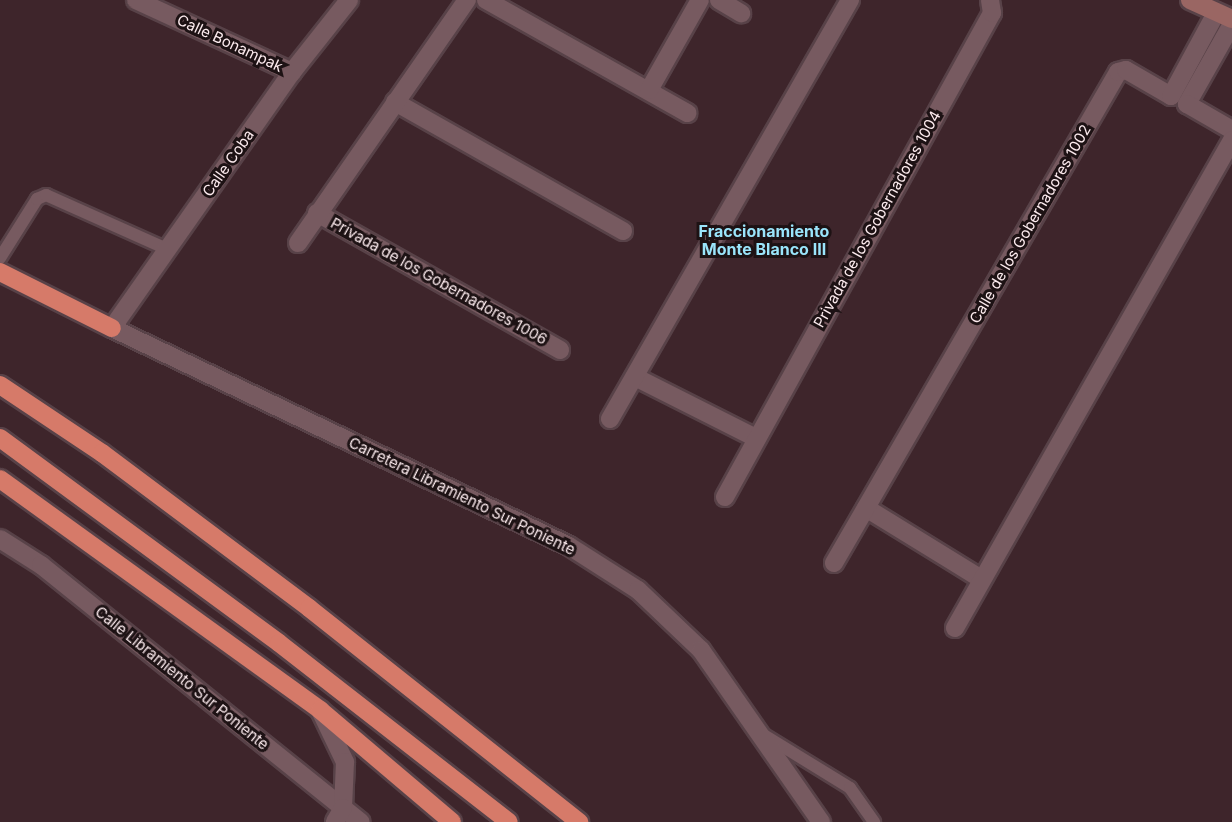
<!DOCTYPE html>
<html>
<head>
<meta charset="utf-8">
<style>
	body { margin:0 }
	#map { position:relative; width:1232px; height:822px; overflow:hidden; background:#3e252b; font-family:Inter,sans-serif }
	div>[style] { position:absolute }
	.roads { filter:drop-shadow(2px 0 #584248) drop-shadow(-2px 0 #584248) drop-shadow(0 2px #584248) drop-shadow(0 -2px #584248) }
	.service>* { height:12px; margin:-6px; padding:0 6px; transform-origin:6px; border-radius:6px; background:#775a60 }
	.minor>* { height:18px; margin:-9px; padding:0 9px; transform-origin:9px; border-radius:9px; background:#775a60 }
	.tertiary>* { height:18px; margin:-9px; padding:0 9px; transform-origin:9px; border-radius:9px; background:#775a60 }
	.secondary>* { height:18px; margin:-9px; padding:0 9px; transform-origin:9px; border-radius:9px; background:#9a6663 }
	.trunk>* { height:18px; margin:-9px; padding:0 9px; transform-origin:9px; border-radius:9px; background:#d67a69 }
	span { translate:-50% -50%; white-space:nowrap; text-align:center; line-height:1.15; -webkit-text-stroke:6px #1d1214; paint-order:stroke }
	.street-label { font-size:15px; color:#fcebee }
	.neighbourhood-label { font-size:16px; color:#9ae5fb; font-weight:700 }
</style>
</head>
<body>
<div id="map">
	<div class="roads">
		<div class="service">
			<div style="left:0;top:258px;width:70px;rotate:-57.9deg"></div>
			<div style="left:37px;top:199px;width:10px;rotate:-24deg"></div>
			<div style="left:46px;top:195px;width:133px;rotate:24.1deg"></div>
			<div style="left:764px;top:735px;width:101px;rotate:31.6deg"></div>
			<div style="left:850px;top:788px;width:42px;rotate:54.8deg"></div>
		</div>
		<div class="minor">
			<div style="left:136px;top:0;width:172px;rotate:24.8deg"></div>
			<div style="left:486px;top:0;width:231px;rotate:29.3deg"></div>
			<div style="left:719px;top:0;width:26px;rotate:31deg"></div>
			<div style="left:1232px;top:24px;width:92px;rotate:119.4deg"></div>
			<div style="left:1187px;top:104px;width:52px;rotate:30deg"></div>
			<div style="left:649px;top:90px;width:103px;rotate:-60.5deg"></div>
			<div style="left:395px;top:102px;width:262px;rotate:29.5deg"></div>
			<div style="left:317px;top:213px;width:279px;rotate:29.4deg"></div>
			<div style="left:298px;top:243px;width:296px;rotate:-55.2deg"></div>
			<div style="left:112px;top:328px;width:506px;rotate:25.5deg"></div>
			<div style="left:569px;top:546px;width:82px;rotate:32.5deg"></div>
			<div style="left:638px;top:590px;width:87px;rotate:43.6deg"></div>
			<div style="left:701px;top:650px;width:210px;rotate:55.1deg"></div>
			<div style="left:635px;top:377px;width:136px;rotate:26.8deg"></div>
			<div style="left:610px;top:419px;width:483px;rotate:-60.2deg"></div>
			<div style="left:725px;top:497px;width:553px;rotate:-61.12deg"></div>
			<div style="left:992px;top:13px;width:13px;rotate:-99deg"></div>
			<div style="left:866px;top:508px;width:134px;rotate:31.6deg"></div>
			<div style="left:834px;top:563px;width:567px;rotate:-59.95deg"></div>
			<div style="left:1118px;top:72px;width:8px;rotate:-14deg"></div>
			<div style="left:1126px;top:70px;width:52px;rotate:30deg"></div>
			<div style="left:1171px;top:96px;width:92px;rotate:-61.5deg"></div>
			<div style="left:955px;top:628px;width:561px;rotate:-60.42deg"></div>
		</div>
		<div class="tertiary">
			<div style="left:112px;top:328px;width:313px;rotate:-54.9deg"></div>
			<div style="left:292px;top:72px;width:92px;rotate:-51.6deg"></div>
			<div style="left:0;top:539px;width:49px;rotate:32.4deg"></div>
			<div style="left:41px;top:565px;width:410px;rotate:38.8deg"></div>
			<div style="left:320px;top:710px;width:58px;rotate:64.3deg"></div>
			<div style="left:345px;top:762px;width:46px;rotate:92.5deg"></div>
			<div style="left:343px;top:808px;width:16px;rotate:120deg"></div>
		</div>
		<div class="secondary">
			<div style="left:1190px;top:0;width:46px;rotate:24.3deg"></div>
		</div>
		<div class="trunk">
			<div style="left:0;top:272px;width:125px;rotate:26.6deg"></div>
			<div style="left:0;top:385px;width:123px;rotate:33.7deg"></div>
			<div style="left:102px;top:453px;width:259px;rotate:36.8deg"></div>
			<div style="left:309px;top:608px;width:345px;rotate:38.4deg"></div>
			<div style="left:0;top:438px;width:346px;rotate:36.3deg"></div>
			<div style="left:279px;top:643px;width:291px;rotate:37.9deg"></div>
			<div style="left:0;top:479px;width:395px;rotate:35.8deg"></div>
			<div style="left:320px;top:710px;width:173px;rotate:40.3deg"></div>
		</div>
	</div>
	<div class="street-label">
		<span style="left:230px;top:43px;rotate:25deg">Calle Bonampak</span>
		<span style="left:228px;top:163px;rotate:-55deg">Calle Coba</span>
		<span style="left:877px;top:219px;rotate:-61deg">Privada de los Gobernadores 1004</span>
		<span style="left:1030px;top:224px;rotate:-60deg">Calle de los Gobernadores 1002</span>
		<span style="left:439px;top:281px;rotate:29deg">Privada de los Gobernadores 1006</span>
		<span style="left:462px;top:496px;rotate:26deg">Carretera Libramiento Sur Poniente</span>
		<span style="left:182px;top:678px;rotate:39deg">Calle Libramiento Sur Poniente</span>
	</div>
	<div class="neighbourhood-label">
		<span style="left:764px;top:240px">Fraccionamiento<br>Monte Blanco III</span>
	</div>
</div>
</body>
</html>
